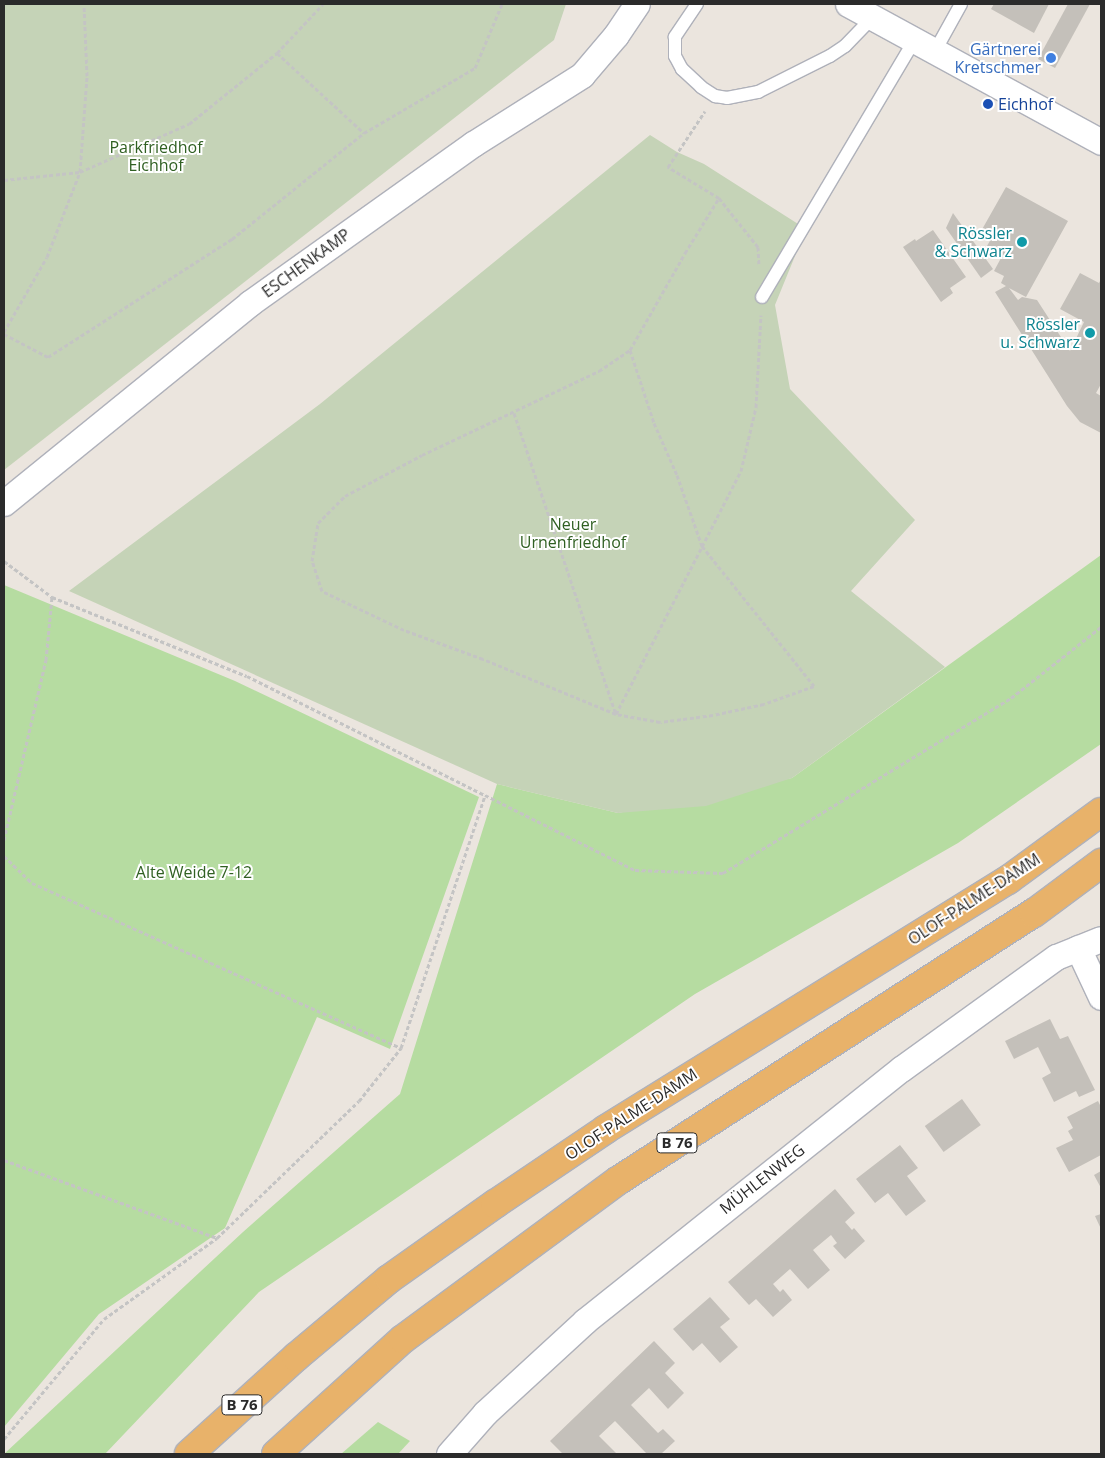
<!DOCTYPE html>
<html>
<head>
<meta charset="utf-8">
<style>
	body { margin:0 }
	#map { position:relative; width:1105px; height:1458px; overflow:hidden; background:#ebe5de; font-family:"Open Sans",sans-serif }
	div>[style] { position:absolute }
	.green>* { inset:0; background:#b6dca1 }
	.cemetery>* { inset:0; background:#c5d3b7 }
	.building>* { inset:0; background:#c4c0ba; transform-origin:0 0 }
	.path>* { height:3px; margin-top:-1.5px; transform-origin:0; background:repeating-linear-gradient(90deg,#c4c4c4 0 4px,transparent 0 6.5px) }
	.roads { filter:drop-shadow(1px 0 #afb1ba) drop-shadow(-1px 0 #afb1ba) drop-shadow(0 1px #afb1ba) drop-shadow(0 -1px #afb1ba) }
	.service>* { height:12px; margin:-6px; padding:0 6px; transform-origin:6px; border-radius:6px; background:#fff }
	.minor>* { height:25px; margin:-12.5px; padding:0 12.5px; transform-origin:12.5px; border-radius:12.5px; background:#fff }
	.trunk>* { height:28px; margin:-14px; padding:0 14px; transform-origin:14px; border-radius:14px; background:#e8b26a }
	.dots>* { width:14px; height:14px; translate:-50% -50%; box-sizing:border-box; border:2px solid #fff; border-radius:50% }
	span { translate:-50% -50%; white-space:nowrap; text-align:center; line-height:1.15; -webkit-text-stroke:4px #fff; paint-order:stroke }
	.shield-label span { padding:1px 4px; background:#fff; border:1px solid; border-radius:4px; -webkit-text-stroke-width:0 }
	.shield-label { font-size:15px; color:#2b2b2b; font-weight:700 }
	.shop-label { font-size:16px; color:#366cbe }
	.right { translate:-100% -50%; text-align:right }
	.transit-label { font-size:16px; color:#164399 }
	.left { translate:0 -50%; text-align:left }
	.park-label { font-size:16px; color:#306022 }
	.culture-label { font-size:16px; color:#0d838f }
	.street-label { font-size:16px; color:#2b2b2b }
	.frame { position:absolute; inset:0; border:5px solid #2b2b2b; pointer-events:none }
</style>
</head>
<body>
<div id="map">
	<div class="green">
		<div style="clip-path:polygon(1101px 555px,1101px 744px,958px 843px,695px 994px,259px 1292px,105px 1454px,4px 1454px,243px 1232px,400px 1094px,497px 784px,618px 813px,792px 778px)"></div>
		<div style="clip-path:polygon(4px 585px,235px 681px,479px 797px,390px 1049px,317px 1017px,225px 1228px,99px 1314px,4px 1427px)"></div>
		<div style="clip-path:polygon(378px 1422px,410px 1441px,398px 1454px,341px 1454px)"></div>
	</div>
	<div class="cemetery">
		<div style="clip-path:polygon(4px 4px,566px 4px,554px 40px,4px 470px)"></div>
		<div style="clip-path:polygon(650px 135px,677px 152px,704px 164px,806px 229px,775px 305px,790px 389px,915px 520px,851px 591px,945px 667px,792px 778px,706px 806px,618px 813px,497px 784px,69px 591px,320px 404px)"></div>
	</div>
	<div class="building">
		<div style="clip-path:polygon(994px 4px,1049px 4px,1034px 33px,991px 9px)"></div>
		<div style="clip-path:polygon(1068px 4px,1090px 4px,1055px 68px,1038px 59px)"></div>
		<div style="clip-path:polygon(1006px 187px,1068px 221px,1026px 297px,1009px 288px,1018px 300px,1022px 297px,1037px 300px,1070px 351px,1084px 322px,1060px 309px,1080px 273px,1099px 283px,1101px 279px,1101px 384px,1096px 393px,1101px 396px,1101px 433px,1080px 422px,1067px 406px,995px 292px,1006px 286px,1001px 283px,1004px 276px,994px 271px,1001px 258px,993px 255px,987px 246px,991px 239px,980px 233px)"></div>
		<div style="clip-path:polygon(953px 213px,993px 269px,981px 278px,946px 228px)"></div>
		<div style="clip-path:polygon(933px 230px,966px 277px,950px 288px,953px 293px,941px 302px,903px 247px,915px 239px,916px 241px)"></div>
		<div style="clip-path:polygon(1050px 1019px,1060px 1039px,1068px 1036px,1095px 1090px,1079px 1097px,1076px 1091px,1054px 1102px,1042px 1078px,1051px 1073px,1038px 1047px,1014px 1059px,1005px 1041px)"></div>
		<div style="left:962px;top:1099px;width:32px;height:46px;rotate:54deg"></div>
		<div style="clip-path:polygon(1098px 1101px,1101px 1107px,1101px 1155px,1069px 1172px,1056px 1148px,1073px 1140px,1068px 1131px,1073px 1128px,1067px 1117px)"></div>
		<div style="clip-path:polygon(900px 1145px,918px 1168px,907px 1176px,926px 1201px,906px 1216px,888px 1193px,875px 1203px,856px 1179px)"></div>
		<div style="clip-path:polygon(1101px 1171px,1101px 1188px,1094px 1175px)"></div>
		<div style="clip-path:polygon(835px 1189px,855px 1213px,845px 1222px,852px 1230px,854px 1228px,865px 1241px,845px 1259px,833px 1246px,837px 1243px,831px 1235px,813px 1250px,830px 1270px,808px 1289px,790px 1269px,773px 1284px,780px 1292px,783px 1289px,792px 1300px,782px 1309px,773px 1317px,756px 1299px,749px 1305px,728px 1282px)"></div>
		<div style="clip-path:polygon(1101px 1214px,1101px 1229px,1095px 1216px)"></div>
		<div style="clip-path:polygon(710px 1297px,730px 1319px,720px 1327px,738px 1347px,720px 1363px,702px 1343px,693px 1351px,673px 1329px)"></div>
		<div style="clip-path:polygon(654px 1341px,675px 1363px,665px 1373px,684px 1393px,668px 1409px,649px 1388px,631px 1405px,658px 1433px,663px 1429px,675px 1441px,661px 1454px,647px 1454px,615px 1421px,599px 1436px,617px 1454px,563px 1454px,550px 1441px)"></div>
	</div>
	<div class="path">
		<div style="left:277px;top:53px;width:118px;rotate:42.6deg"></div>
		<div style="left:4px;top:180px;width:76px;rotate:-6deg"></div>
		<div style="left:80px;top:172px;width:119px;rotate:-23.8deg"></div>
		<div style="left:189px;top:124px;width:113px;rotate:-38.9deg"></div>
		<div style="left:277px;top:53px;width:67px;rotate:-46.8deg"></div>
		<div style="left:719px;top:198px;width:63px;rotate:51.5deg"></div>
		<div style="left:758px;top:247px;width:17px;rotate:87deg"></div>
		<div style="left:4px;top:332px;width:86px;rotate:-60.2deg"></div>
		<div style="left:47px;top:257px;width:91px;rotate:-68.8deg"></div>
		<div style="left:80px;top:172px;width:96px;rotate:-85.8deg"></div>
		<div style="left:87px;top:76px;width:72px;rotate:-92.4deg"></div>
		<div style="left:4px;top:334px;width:50px;rotate:27.6deg"></div>
		<div style="left:48px;top:357px;width:219px;rotate:-32.7deg"></div>
		<div style="left:232px;top:239px;width:169px;rotate:-38.8deg"></div>
		<div style="left:364px;top:133px;width:129px;rotate:-30.4deg"></div>
		<div style="left:475px;top:68px;width:69px;rotate:-67.1deg"></div>
		<div style="left:630px;top:350px;width:77px;rotate:71.8deg"></div>
		<div style="left:654px;top:423px;width:57px;rotate:66.1deg"></div>
		<div style="left:677px;top:475px;width:75px;rotate:70.6deg"></div>
		<div style="left:702px;top:546px;width:179px;rotate:51.3deg"></div>
		<div style="left:814px;top:686px;width:53px;rotate:160.2deg"></div>
		<div style="left:764px;top:704px;width:52px;rotate:167.8deg"></div>
		<div style="left:713px;top:715px;width:53px;rotate:172.5deg"></div>
		<div style="left:660px;top:722px;width:45px;rotate:-169.7deg"></div>
		<div style="left:616px;top:714px;width:144px;rotate:-157.5deg"></div>
		<div style="left:483px;top:659px;width:84px;rotate:-159.8deg"></div>
		<div style="left:404px;top:630px;width:91px;rotate:-154.6deg"></div>
		<div style="left:322px;top:591px;width:32px;rotate:-108deg"></div>
		<div style="left:312px;top:561px;width:38px;rotate:-81deg"></div>
		<div style="left:318px;top:523px;width:38px;rotate:-45deg"></div>
		<div style="left:345px;top:496px;width:87px;rotate:-28deg"></div>
		<div style="left:422px;top:455px;width:196px;rotate:-25.4deg"></div>
		<div style="left:599px;top:371px;width:37px;rotate:-34deg"></div>
		<div style="left:630px;top:350px;width:112px;rotate:-60.4deg"></div>
		<div style="left:685px;top:253px;width:65px;rotate:-58.3deg"></div>
		<div style="left:719px;top:198px;width:60px;rotate:-148.7deg"></div>
		<div style="left:668px;top:167px;width:67px;rotate:-56.5deg"></div>
		<div style="left:514px;top:413px;width:318px;rotate:71.3deg"></div>
		<div style="left:616px;top:714px;width:273px;rotate:-62.8deg"></div>
		<div style="left:741px;top:471px;width:66px;rotate:-76.8deg"></div>
		<div style="left:756px;top:407px;width:92px;rotate:-86.9deg"></div>
		<div style="left:4px;top:561px;width:60px;rotate:36.9deg"></div>
		<div style="left:52px;top:597px;width:210px;rotate:22.1deg"></div>
		<div style="left:247px;top:676px;width:266px;rotate:26.6deg"></div>
		<div style="left:4px;top:840px;width:185px;rotate:-76.9deg"></div>
		<div style="left:46px;top:660px;width:63px;rotate:-84.6deg"></div>
		<div style="left:4px;top:856px;width:39px;rotate:44deg"></div>
		<div style="left:32px;top:883px;width:404px;rotate:24.1deg"></div>
		<div style="left:4px;top:1160px;width:227px;rotate:20.1deg"></div>
		<div style="left:4px;top:1439px;width:156px;rotate:-50.2deg"></div>
		<div style="left:104px;top:1319px;width:139px;rotate:-35.6deg"></div>
		<div style="left:217px;top:1238px;width:197px;rotate:-44deg"></div>
		<div style="left:359px;top:1101px;width:68px;rotate:-51.6deg"></div>
		<div style="left:401px;top:1048px;width:267px;rotate:-71.6deg"></div>
		<div style="left:485px;top:795px;width:168px;rotate:26.6deg"></div>
		<div style="left:635px;top:870px;width:88px;rotate:2deg"></div>
		<div style="left:723px;top:873px;width:337px;rotate:-31.3deg"></div>
		<div style="left:1011px;top:698px;width:115px;rotate:-38.3deg"></div>
	</div>
	<div class="roads">
		<div class="service">
			<div style="left:697px;top:4px;width:40px;rotate:124deg"></div>
			<div style="left:675px;top:37px;width:19px;rotate:90deg"></div>
			<div style="left:675px;top:56px;width:15px;rotate:62deg"></div>
			<div style="left:682px;top:69px;width:26px;rotate:43deg"></div>
			<div style="left:701px;top:87px;width:17px;rotate:33deg"></div>
			<div style="left:715px;top:96px;width:12px;rotate:9deg"></div>
			<div style="left:727px;top:98px;width:32px;rotate:-11deg"></div>
			<div style="left:758px;top:92px;width:80px;rotate:-26.6deg"></div>
			<div style="left:830px;top:56px;width:18px;rotate:-34deg"></div>
			<div style="left:845px;top:46px;width:40px;rotate:-46deg"></div>
			<div style="left:935px;top:51px;width:54px;rotate:-61deg"></div>
			<div style="left:762px;top:297px;width:300px;rotate:-59.3deg"></div>
		</div>
		<div class="minor">
			<div style="left:848px;top:4px;width:288px;rotate:28.6deg"></div>
			<div style="left:4px;top:503px;width:317px;rotate:-39.1deg"></div>
			<div style="left:250px;top:303px;width:274px;rotate:-35.5deg"></div>
			<div style="left:473px;top:144px;width:129px;rotate:-32.3deg"></div>
			<div style="left:582px;top:75px;width:52px;rotate:-49.6deg"></div>
			<div style="left:616px;top:35px;width:37px;rotate:-56deg"></div>
			<div style="left:1078px;top:948px;width:54px;rotate:64.9deg"></div>
			<div style="left:449px;top:1454px;width:55px;rotate:-48.7deg"></div>
			<div style="left:485px;top:1413px;width:136px;rotate:-42.6deg"></div>
			<div style="left:585px;top:1321px;width:404px;rotate:-38.6deg"></div>
			<div style="left:901px;top:1069px;width:191px;rotate:-35.9deg"></div>
			<div style="left:1056px;top:957px;width:48px;rotate:-21.8deg"></div>
		</div>
		<div class="trunk">
			<div style="left:189px;top:1454px;width:144px;rotate:-42.2deg"></div>
			<div style="left:296px;top:1357px;width:121px;rotate:-40deg"></div>
			<div style="left:389px;top:1279px;width:130px;rotate:-35.3deg"></div>
			<div style="left:495px;top:1204px;width:134px;rotate:-34deg"></div>
			<div style="left:606px;top:1129px;width:473px;rotate:-31.8deg"></div>
			<div style="left:1008px;top:880px;width:115px;rotate:-36.2deg"></div>
			<div style="left:276px;top:1454px;width:171px;rotate:-42.2deg"></div>
			<div style="left:403px;top:1339px;width:268px;rotate:-36.4deg"></div>
			<div style="left:619px;top:1180px;width:493px;rotate:-32.8deg"></div>
			<div style="left:1034px;top:913px;width:84px;rotate:-36.7deg"></div>
		</div>
	</div>
	<div class="dots">
		<div style="left:1051px;top:58px;background:#3f7fe0"></div>
		<div style="left:988px;top:104px;background:#1a4fb4"></div>
		<div style="left:1022px;top:242px;background:#0f9aa8"></div>
		<div style="left:1090px;top:333px;background:#0f9aa8"></div>
	</div>
	<div class="shield-label">
		<span style="left:677px;top:1143px">B 76</span>
		<span style="left:242px;top:1405px">B 76</span>
	</div>
	<div class="shop-label">
		<span class="right" style="left:1041px;top:58px">Gärtnerei<br>Kretschmer</span>
	</div>
	<div class="transit-label">
		<span class="left" style="left:998px;top:104px">Eichhof</span>
	</div>
	<div class="park-label">
		<span style="left:156px;top:156px">Parkfriedhof<br>Eichhof</span>
		<span style="left:573px;top:533px">Neuer<br>Urnenfriedhof</span>
		<span style="left:194px;top:872px">Alte Weide 7-12</span>
	</div>
	<div class="culture-label">
		<span class="right" style="left:1012px;top:242px">Rössler<br>&amp; Schwarz</span>
		<span class="right" style="left:1080px;top:333px">Rössler<br>u. Schwarz</span>
	</div>
	<div class="street-label">
		<span style="left:306px;top:263px;rotate:-36deg">ESCHENKAMP</span>
		<span style="left:974px;top:899px;rotate:-33deg">OLOF-PALME-DAMM</span>
		<span style="left:631px;top:1114px;rotate:-33deg">OLOF-PALME-DAMM</span>
		<span style="left:762px;top:1179px;rotate:-38deg">MÜHLENWEG</span>
	</div>
	<div class="frame"></div>
</div>
</body>
</html>
